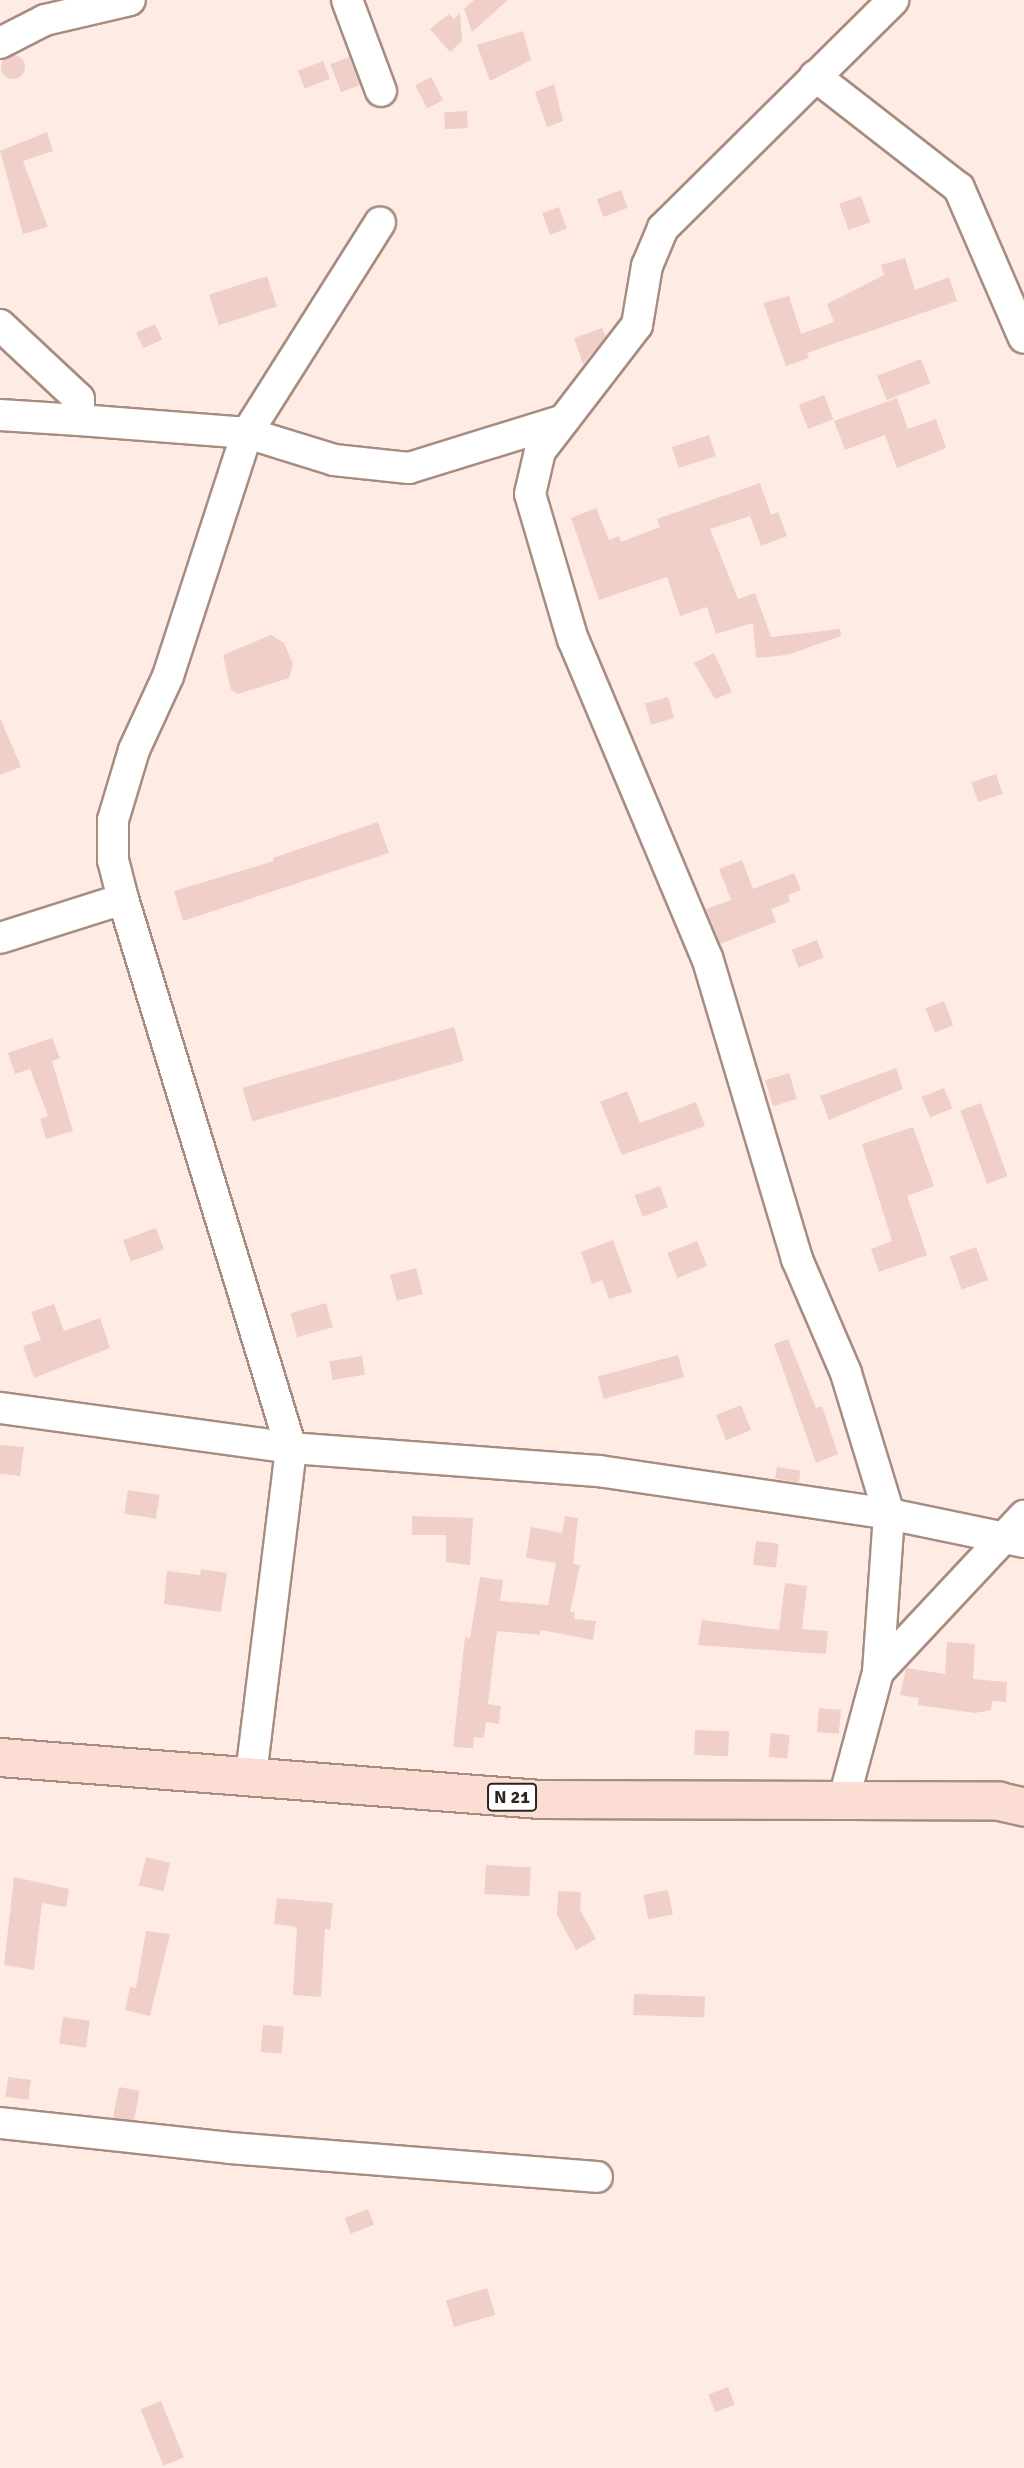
<!DOCTYPE html>
<html>
<head>
<meta charset="utf-8">
<style>
	body { margin:0 }
	#map { position:relative; width:1024px; height:2468px; overflow:hidden; background:#feece4; font-family:Signika,sans-serif }
	div>[style] { position:absolute }
	.building>* { inset:0; background:#efcfc8; transform-origin:0 0 }
	.round { border-radius:50% }
	.roads { filter:drop-shadow(2px 0 #a78c80) drop-shadow(-2px 0 #a78c80) drop-shadow(0 2px #a78c80) drop-shadow(0 -2px #a78c80) }
	.minor>* { height:30px; margin:-15px; padding:0 15px; transform-origin:15px; border-radius:15px; background:#fff }
	.major>* { height:37px; margin:-18.5px; padding:0 18.5px; transform-origin:18.5px; border-radius:18.5px; background:#fbddd4 }
	span { translate:-50% -50%; white-space:nowrap; text-align:center; line-height:1.15; -webkit-text-stroke:7px #fff; paint-order:stroke }
	.shield-label span { padding:2px 5px; background:#fff; border:2px solid; border-radius:5px; -webkit-text-stroke-width:0 }
	.shield-label { font-size:18px; color:#2e231e; font-weight:700 }
</style>
</head>
<body>
<div id="map">
	<div class="building">
		<div style="clip-path:polygon(474px 0,508px 0,472px 32px,464px 9px)"></div>
		<div style="clip-path:polygon(460px 13px,462px 41px,450px 52px,430px 29px,449px 14px,454px 19px)"></div>
		<div style="clip-path:polygon(523px 31px,531px 60px,490px 81px,477px 45px)"></div>
		<div class="round" style="left:1px;top:55px;width:24px;height:24px"></div>
		<div style="left:349px;top:57px;width:30px;height:20px;rotate:69deg"></div>
		<div style="left:323px;top:61px;width:19px;height:27px;rotate:69deg"></div>
		<div style="left:431px;top:77px;width:26px;height:18px;rotate:62deg"></div>
		<div style="clip-path:polygon(554px 84px,563px 121px,547px 127px,535px 92px)"></div>
		<div style="left:467px;top:111px;width:17px;height:23px;rotate:87deg"></div>
		<div style="clip-path:polygon(47px 132px,53px 151px,23px 161px,48px 227px,23px 234px,0 151px)"></div>
		<div style="left:621px;top:190px;width:19px;height:26px;rotate:69deg"></div>
		<div style="left:861px;top:196px;width:28px;height:23px;rotate:71deg"></div>
		<div style="left:559px;top:207px;width:23px;height:18px;rotate:70deg"></div>
		<div style="clip-path:polygon(905px 258px,915px 290px,949px 277px,957px 301px,807px 353px,809px 358px,786px 366px,763px 303px,789px 296px,801px 334px,834px 322px,827px 304px,884px 275px,881px 265px)"></div>
		<div style="left:267px;top:276px;width:32px;height:61px;rotate:72deg"></div>
		<div style="left:155px;top:324px;width:17px;height:21px;rotate:65deg"></div>
		<div style="clip-path:polygon(602px 328px,606px 337px,583px 364px,574px 338px)"></div>
		<div style="left:921px;top:359px;width:26px;height:47px;rotate:69deg"></div>
		<div style="left:824px;top:395px;width:26px;height:27px;rotate:69deg"></div>
		<div style="clip-path:polygon(897px 398px,908px 429px,936px 419px,946px 448px,897px 468px,885px 435px,845px 450px,834px 421px)"></div>
		<div style="left:709px;top:435px;width:22px;height:39px;rotate:72deg"></div>
		<div style="clip-path:polygon(760px 483px,771px 515px,778px 512px,787px 536px,761px 546px,750px 516px,710px 529px,738px 599px,755px 593px,771px 637px,840px 629px,841px 636px,787px 655px,756px 658px,753px 623px,716px 634px,707px 607px,680px 616px,667px 577px,599px 600px,571px 518px,596px 508px,609px 540px,619px 536px,621px 542px,660px 527px,657px 519px)"></div>
		<div style="clip-path:polygon(271px 635px,284px 643px,293px 664px,289px 678px,238px 694px,231px 690px,223px 655px)"></div>
		<div style="clip-path:polygon(714px 653px,732px 692px,715px 699px,694px 663px)"></div>
		<div style="left:668px;top:697px;width:22px;height:24px;rotate:74deg"></div>
		<div style="clip-path:polygon(0 718px,21px 767px,0 775px)"></div>
		<div style="left:996px;top:774px;width:21px;height:26px;rotate:71deg"></div>
		<div style="clip-path:polygon(378px 822px,389px 853px,183px 921px,174px 891px,274px 861px,273px 858px)"></div>
		<div style="clip-path:polygon(742px 860px,753px 889px,794px 873px,801px 890px,788px 895px,790px 902px,771px 909px,776px 922px,720px 944px,706px 909px,731px 900px,719px 869px)"></div>
		<div style="left:817px;top:940px;width:19px;height:27px;rotate:69deg"></div>
		<div style="left:944px;top:1001px;width:26px;height:20px;rotate:69deg"></div>
		<div style="left:454px;top:1027px;width:35px;height:220px;rotate:74deg"></div>
		<div style="clip-path:polygon(52px 1038px,60px 1058px,52px 1061px,73px 1131px,46px 1139px,40px 1119px,48px 1116px,30px 1069px,15px 1074px,8px 1053px)"></div>
		<div style="clip-path:polygon(896px 1068px,903px 1089px,829px 1120px,820px 1096px)"></div>
		<div style="left:789px;top:1073px;width:27px;height:25px;rotate:73deg"></div>
		<div style="left:944px;top:1088px;width:22px;height:24px;rotate:68deg"></div>
		<div style="clip-path:polygon(627px 1091px,640px 1123px,696px 1102px,705px 1126px,622px 1155px,600px 1102px)"></div>
		<div style="left:981px;top:1103px;width:78px;height:22px;rotate:70deg"></div>
		<div style="clip-path:polygon(913px 1127px,934px 1186px,907px 1196px,927px 1255px,879px 1272px,871px 1249px,892px 1241px,862px 1144px)"></div>
		<div style="left:660px;top:1186px;width:23px;height:27px;rotate:70deg"></div>
		<div style="left:156px;top:1228px;width:23px;height:35px;rotate:70deg"></div>
		<div style="clip-path:polygon(613px 1240px,632px 1292px,609px 1299px,602px 1280px,592px 1284px,581px 1252px)"></div>
		<div style="left:697px;top:1241px;width:27px;height:32px;rotate:68deg"></div>
		<div style="left:976px;top:1247px;width:35px;height:28px;rotate:70deg"></div>
		<div style="left:416px;top:1268px;width:27px;height:27px;rotate:75deg"></div>
		<div style="left:326px;top:1303px;width:25px;height:37px;rotate:74deg"></div>
		<div style="clip-path:polygon(54px 1304px,64px 1331px,100px 1318px,110px 1348px,34px 1378px,23px 1346px,41px 1340px,31px 1312px)"></div>
		<div style="clip-path:polygon(788px 1339px,816px 1408px,822px 1406px,838px 1454px,816px 1463px,774px 1344px)"></div>
		<div style="left:678px;top:1355px;width:23px;height:83px;rotate:75deg"></div>
		<div style="left:362px;top:1356px;width:19px;height:33px;rotate:81deg"></div>
		<div style="left:741px;top:1405px;width:27px;height:27px;rotate:68deg"></div>
		<div style="clip-path:polygon(0 1445px,24px 1447px,20px 1476px,0 1474px)"></div>
		<div style="left:777px;top:1467px;width:24px;height:12px;rotate:9deg"></div>
		<div style="left:128px;top:1490px;width:32px;height:24px;rotate:9deg"></div>
		<div style="clip-path:polygon(412px 1516px,473px 1518px,470px 1565px,446px 1562px,446px 1535px,412px 1535px)"></div>
		<div style="clip-path:polygon(565px 1516px,578px 1518px,573px 1564px,580px 1565px,570px 1612px,575px 1612px,574px 1619px,596px 1621px,593px 1640px,541px 1630px,540px 1635px,497px 1631px,488px 1704px,501px 1706px,499px 1724px,486px 1722px,484px 1738px,474px 1737px,473px 1748px,453px 1747px,465px 1637px,470px 1638px,480px 1577px,503px 1580px,500px 1601px,548px 1605px,556px 1563px,526px 1558px,531px 1527px,562px 1533px)"></div>
		<div style="left:756px;top:1541px;width:23px;height:24px;rotate:7deg"></div>
		<div style="clip-path:polygon(201px 1569px,227px 1573px,221px 1612px,164px 1604px,167px 1571px,200px 1575px)"></div>
		<div style="clip-path:polygon(785px 1583px,807px 1586px,802px 1629px,828px 1631px,826px 1654px,698px 1645px,702px 1620px,779px 1630px)"></div>
		<div style="clip-path:polygon(947px 1642px,975px 1644px,973px 1679px,1007px 1682px,1006px 1702px,992px 1701px,991px 1710px,975px 1713px,918px 1705px,919px 1698px,900px 1695px,906px 1668px,945px 1674px)"></div>
		<div style="left:819px;top:1708px;width:22px;height:24px;rotate:5deg"></div>
		<div style="left:695px;top:1730px;width:34px;height:25px;rotate:2deg"></div>
		<div style="left:771px;top:1733px;width:19px;height:24px;rotate:6deg"></div>
		<div style="left:146px;top:1857px;width:25px;height:29px;rotate:14deg"></div>
		<div style="left:486px;top:1865px;width:45px;height:29px;rotate:3deg"></div>
		<div style="clip-path:polygon(14px 1877px,69px 1889px,66px 1907px,42px 1903px,34px 1970px,4px 1965px)"></div>
		<div style="left:668px;top:1890px;width:25px;height:25px;rotate:79deg"></div>
		<div style="clip-path:polygon(558px 1891px,581px 1892px,580px 1910px,596px 1939px,576px 1950px,557px 1915px)"></div>
		<div style="clip-path:polygon(277px 1898px,333px 1903px,330px 1930px,325px 1929px,321px 1997px,293px 1995px,297px 1927px,274px 1924px)"></div>
		<div style="clip-path:polygon(146px 1931px,170px 1934px,150px 2016px,125px 2010px,130px 1987px,136px 1988px)"></div>
		<div style="left:634px;top:1994px;width:71px;height:21px;rotate:2deg"></div>
		<div style="left:63px;top:2017px;width:27px;height:27px;rotate:8deg"></div>
		<div style="left:263px;top:2025px;width:21px;height:27px;rotate:5deg"></div>
		<div style="left:8px;top:2077px;width:23px;height:20px;rotate:7deg"></div>
		<div style="left:119px;top:2087px;width:21px;height:31px;rotate:11deg"></div>
		<div style="left:368px;top:2209px;width:17px;height:25px;rotate:69deg"></div>
		<div style="left:487px;top:2288px;width:28px;height:43px;rotate:73deg"></div>
		<div style="left:728px;top:2387px;width:19px;height:21px;rotate:69deg"></div>
		<div style="left:161px;top:2401px;width:61px;height:22px;rotate:68deg"></div>
	</div>
	<div class="roads">
		<div class="minor">
			<div style="left:347px;top:0;width:97px;rotate:69.5deg"></div>
			<div style="left:0;top:43px;width:51px;rotate:-27.1deg"></div>
			<div style="left:45px;top:20px;width:87px;rotate:-13.2deg"></div>
			<div style="left:815px;top:76px;width:182px;rotate:37.9deg"></div>
			<div style="left:959px;top:188px;width:163px;rotate:66.6deg"></div>
			<div style="left:0;top:325px;width:108px;rotate:43.1deg"></div>
			<div style="left:79px;top:399px;width:21px;rotate:90deg"></div>
			<div style="left:79px;top:420px;width:169px;rotate:4.4deg"></div>
			<div style="left:247px;top:433px;width:91px;rotate:17.2deg"></div>
			<div style="left:334px;top:460px;width:75px;rotate:6.1deg"></div>
			<div style="left:409px;top:468px;width:162px;rotate:-17.2deg"></div>
			<div style="left:0;top:415px;width:79px;rotate:3.6deg"></div>
			<div style="left:0;top:938px;width:129px;rotate:-17.6deg"></div>
			<div style="left:0;top:1408px;width:294px;rotate:7.8deg"></div>
			<div style="left:291px;top:1448px;width:309px;rotate:4.3deg"></div>
			<div style="left:599px;top:1471px;width:293px;rotate:8.4deg"></div>
			<div style="left:889px;top:1514px;width:138px;rotate:11.7deg"></div>
			<div style="left:878px;top:1672px;width:214px;rotate:-46.9deg"></div>
			<div style="left:251px;top:1775px;width:329px;rotate:-83deg"></div>
			<div style="left:291px;top:1448px;width:574px;rotate:-107.01deg"></div>
			<div style="left:123px;top:899px;width:40px;rotate:-104.4deg"></div>
			<div style="left:113px;top:860px;width:40px;rotate:-90deg"></div>
			<div style="left:113px;top:820px;width:73px;rotate:-73.3deg"></div>
			<div style="left:134px;top:750px;width:81px;rotate:-65.3deg"></div>
			<div style="left:168px;top:676px;width:256px;rotate:-72deg"></div>
			<div style="left:247px;top:433px;width:249px;rotate:-57.7deg"></div>
			<div style="left:843px;top:1802px;width:135px;rotate:-74.9deg"></div>
			<div style="left:878px;top:1672px;width:158px;rotate:-86deg"></div>
			<div style="left:889px;top:1514px;width:147px;rotate:-107deg"></div>
			<div style="left:846px;top:1373px;width:124px;rotate:-113.3deg"></div>
			<div style="left:797px;top:1259px;width:314px;rotate:-106.6deg"></div>
			<div style="left:707px;top:958px;width:345px;rotate:-112.8deg"></div>
			<div style="left:573px;top:640px;width:152px;rotate:-106.4deg"></div>
			<div style="left:530px;top:494px;width:44px;rotate:-76.9deg"></div>
			<div style="left:540px;top:451px;width:159px;rotate:-52.4deg"></div>
			<div style="left:637px;top:325px;width:60px;rotate:-80.4deg"></div>
			<div style="left:647px;top:266px;width:41px;rotate:-67.2deg"></div>
			<div style="left:663px;top:228px;width:324px;rotate:-44.7deg"></div>
			<div style="left:0;top:2123px;width:230px;rotate:6.2deg"></div>
			<div style="left:229px;top:2148px;width:369px;rotate:4.5deg"></div>
		</div>
		<div class="major">
			<div style="left:0;top:1757px;width:542px;rotate:4.45deg"></div>
			<div style="left:540px;top:1799px;width:459px;rotate:0.2deg"></div>
			<div style="left:999px;top:1801px;width:26px;rotate:13deg"></div>
		</div>
	</div>
	<div class="shield-label">
		<span style="left:512px;top:1797px">N 21</span>
	</div>
</div>
</body>
</html>
